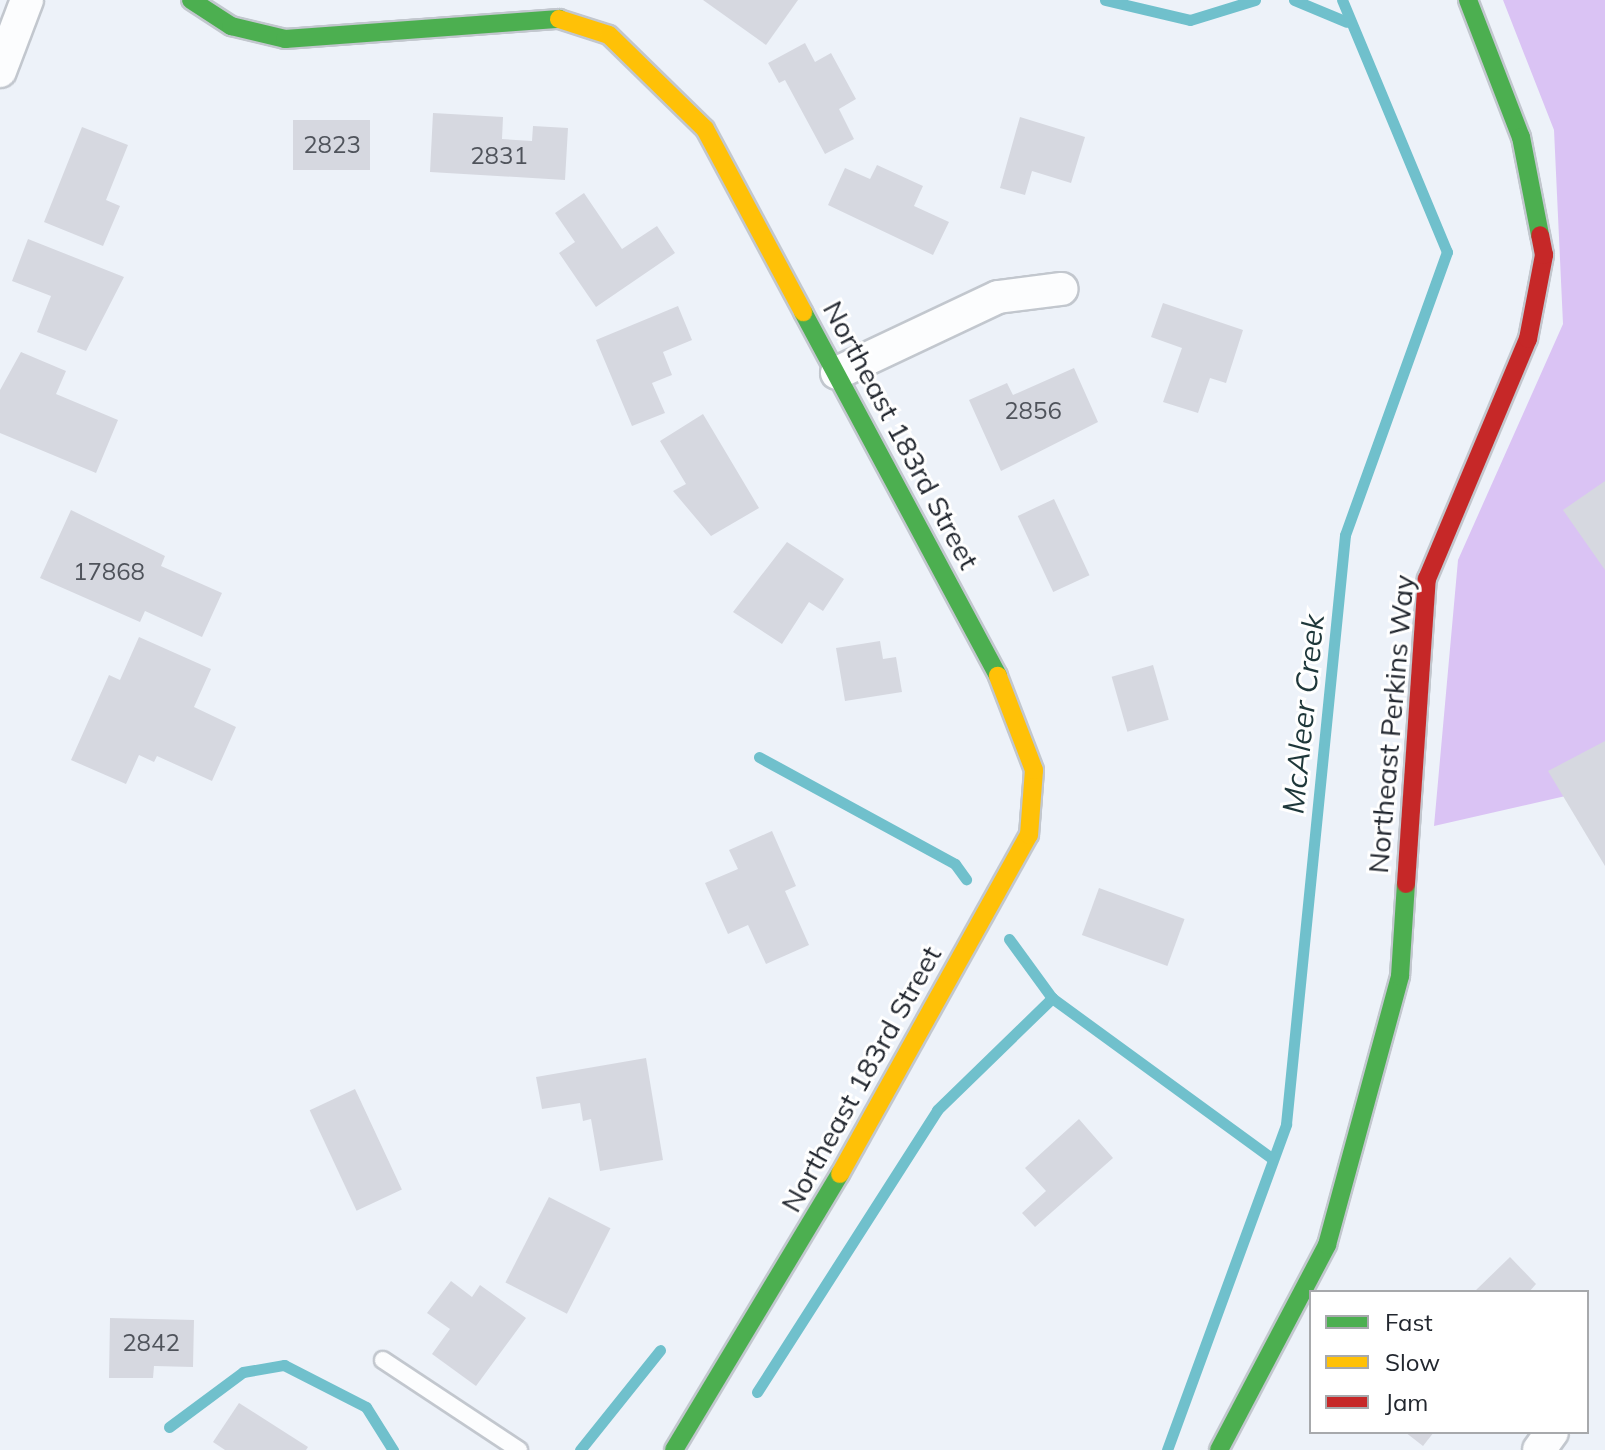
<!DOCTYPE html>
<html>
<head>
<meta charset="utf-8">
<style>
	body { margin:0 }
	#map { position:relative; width:1605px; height:1450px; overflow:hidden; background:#edf2f9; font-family:Mulish,sans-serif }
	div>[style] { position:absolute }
	.forest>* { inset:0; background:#dac3f4 }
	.stream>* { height:11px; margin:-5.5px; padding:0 5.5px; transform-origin:5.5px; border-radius:5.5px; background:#70c0cc }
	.building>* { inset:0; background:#d6d8e0; transform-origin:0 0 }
	.roads { filter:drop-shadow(2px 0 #c2c7ce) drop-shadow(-2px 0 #c2c7ce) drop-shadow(0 2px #c2c7ce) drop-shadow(0 -2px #c2c7ce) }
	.lane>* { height:16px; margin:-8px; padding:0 8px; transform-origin:8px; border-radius:8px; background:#fcfdfe }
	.street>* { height:32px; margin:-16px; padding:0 16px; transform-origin:16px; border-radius:16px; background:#fcfdfe }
	.fast>* { height:18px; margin:-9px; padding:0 9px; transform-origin:9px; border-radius:9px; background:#4caf50 }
	.slow>* { height:18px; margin:-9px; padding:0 9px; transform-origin:9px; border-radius:9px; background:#ffc107 }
	.jam>* { height:18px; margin:-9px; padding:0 9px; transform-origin:9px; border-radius:9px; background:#c62828 }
	span { translate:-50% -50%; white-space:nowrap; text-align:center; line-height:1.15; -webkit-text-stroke:6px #fff; paint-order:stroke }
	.number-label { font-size:24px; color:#4f535b }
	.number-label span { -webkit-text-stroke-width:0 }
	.street-label { font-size:28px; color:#22272f }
	.water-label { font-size:30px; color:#1e373a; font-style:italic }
	.legend { position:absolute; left:1309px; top:1290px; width:280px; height:144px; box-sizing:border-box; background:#fff; border:2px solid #a7a9ac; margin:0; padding:10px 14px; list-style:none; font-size:24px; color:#22272f }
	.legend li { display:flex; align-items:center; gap:16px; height:40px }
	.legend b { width:40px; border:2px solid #a7a9ac }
</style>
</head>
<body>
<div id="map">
	<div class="forest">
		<div style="clip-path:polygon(1503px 0,1605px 0,1605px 787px,1434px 826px,1458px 560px,1563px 324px,1554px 130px)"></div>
	</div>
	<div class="stream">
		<div style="left:1105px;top:0;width:87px;rotate:13.2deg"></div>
		<div style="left:1190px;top:20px;width:68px;rotate:-17.1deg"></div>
		<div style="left:1294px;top:0;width:57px;rotate:22.5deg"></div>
		<div style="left:759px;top:757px;width:223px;rotate:28.6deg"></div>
		<div style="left:955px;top:864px;width:19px;rotate:54deg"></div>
		<div style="left:1009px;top:939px;width:73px;rotate:53.9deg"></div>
		<div style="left:1052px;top:998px;width:273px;rotate:36.1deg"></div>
		<div style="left:757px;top:1392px;width:335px;rotate:-57.4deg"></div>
		<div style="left:937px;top:1110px;width:161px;rotate:-44.2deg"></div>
		<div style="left:169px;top:1427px;width:92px;rotate:-36.6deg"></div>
		<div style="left:243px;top:1372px;width:42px;rotate:-9.7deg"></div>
		<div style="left:284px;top:1365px;width:92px;rotate:27.1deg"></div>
		<div style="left:366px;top:1407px;width:51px;rotate:57.9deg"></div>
		<div style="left:580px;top:1450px;width:128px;rotate:-51.3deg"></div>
		<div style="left:1167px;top:1450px;width:347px;rotate:-69.9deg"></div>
		<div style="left:1286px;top:1124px;width:592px;rotate:-84.28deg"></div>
		<div style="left:1345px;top:535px;width:301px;rotate:-70.2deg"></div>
		<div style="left:1447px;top:252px;width:273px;rotate:-112.6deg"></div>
	</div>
	<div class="building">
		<div style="clip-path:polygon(703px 0,798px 0,766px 45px)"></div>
		<div style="clip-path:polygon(805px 43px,815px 62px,831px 53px,856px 99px,839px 109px,854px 139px,825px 154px,785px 80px,779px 83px,768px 63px)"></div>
		<div style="clip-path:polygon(433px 113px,503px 117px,502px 139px,532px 141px,533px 126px,568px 128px,565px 180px,430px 172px)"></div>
		<div style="clip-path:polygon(1020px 117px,1085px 137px,1071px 183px,1032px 171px,1025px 195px,1000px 188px)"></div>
		<div style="left:293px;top:120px;width:77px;height:50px"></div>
		<div style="clip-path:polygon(82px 127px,128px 145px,106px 200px,120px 206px,103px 246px,44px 222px)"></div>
		<div style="clip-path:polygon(877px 165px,923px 186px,914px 206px,949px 222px,933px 255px,828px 205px,845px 168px,870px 179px)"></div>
		<div style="clip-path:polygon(584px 193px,622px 249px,657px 226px,675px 253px,596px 307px,559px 253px,575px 242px,555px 213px)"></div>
		<div style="clip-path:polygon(28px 239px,124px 277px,86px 351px,37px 332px,51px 296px,12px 281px)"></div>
		<div style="clip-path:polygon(1163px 303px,1243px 330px,1226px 383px,1210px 378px,1198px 413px,1163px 402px,1182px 348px,1151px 337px)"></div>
		<div style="clip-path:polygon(678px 306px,692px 340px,663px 352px,672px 375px,652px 383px,665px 413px,632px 426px,596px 340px)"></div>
		<div style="clip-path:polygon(21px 352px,66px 371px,56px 394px,118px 420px,96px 473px,0 433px,0 390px)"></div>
		<div style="clip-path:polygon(1074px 368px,1098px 422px,1001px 471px,969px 400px,1007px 383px,1013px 395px)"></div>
		<div style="clip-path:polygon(703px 414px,759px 508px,711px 536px,673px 491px,686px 484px,660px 441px)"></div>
		<div style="clip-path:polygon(1605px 481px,1605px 570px,1563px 510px)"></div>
		<div style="left:1054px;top:499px;width:84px;height:40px;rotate:65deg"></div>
		<div style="clip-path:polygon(71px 510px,165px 556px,161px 566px,222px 593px,202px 637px,145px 611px,140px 622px,40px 578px)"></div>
		<div style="clip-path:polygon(787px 542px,844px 579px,823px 611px,809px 602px,782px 644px,733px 612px)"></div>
		<div style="clip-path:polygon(139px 637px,211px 669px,194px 707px,236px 727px,212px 781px,157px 756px,154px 762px,139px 755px,126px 784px,71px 760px,109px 675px,120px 680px)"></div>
		<div style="clip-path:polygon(880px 641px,883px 659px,896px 657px,902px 692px,845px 701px,836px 648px)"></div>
		<div style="left:1153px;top:665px;width:57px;height:43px;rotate:74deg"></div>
		<div style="clip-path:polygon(1605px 741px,1605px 866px,1548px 771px)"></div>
		<div style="clip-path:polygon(772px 831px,796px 886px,785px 891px,809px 945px,766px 964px,748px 925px,728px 934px,705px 883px,738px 869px,729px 850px)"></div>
		<div style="left:1099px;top:888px;width:91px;height:50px;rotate:20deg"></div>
		<div style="clip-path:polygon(646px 1058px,663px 1160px,600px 1171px,591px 1119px,583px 1121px,580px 1103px,542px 1109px,536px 1077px)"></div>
		<div style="left:355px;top:1089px;width:111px;height:50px;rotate:65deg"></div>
		<div style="clip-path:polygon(1079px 1119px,1113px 1158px,1035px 1227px,1022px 1213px,1046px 1191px,1025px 1168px)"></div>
		<div style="left:549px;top:1197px;width:69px;height:96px;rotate:27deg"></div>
		<div style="clip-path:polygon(1510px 1257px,1536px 1284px,1529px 1292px,1474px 1292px)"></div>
		<div style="clip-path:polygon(451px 1281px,472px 1297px,480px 1285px,526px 1318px,476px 1386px,432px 1354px,450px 1329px,427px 1313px)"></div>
		<div style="clip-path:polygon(110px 1318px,194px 1320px,193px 1367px,154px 1366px,153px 1378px,109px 1378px)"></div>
		<div style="clip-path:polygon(239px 1403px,308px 1447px,306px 1450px,225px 1450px,213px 1442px)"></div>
		<div style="clip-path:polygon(1405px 1432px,1434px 1432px,1423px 1446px)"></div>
	</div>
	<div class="roads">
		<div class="lane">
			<div style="left:383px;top:1360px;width:163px;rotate:33.5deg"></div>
		</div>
		<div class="street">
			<div style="left:0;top:71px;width:76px;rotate:-69.2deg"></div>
			<div style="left:837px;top:373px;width:178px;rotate:-25.3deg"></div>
			<div style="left:998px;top:297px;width:64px;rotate:-7.2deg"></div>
			<div style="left:1539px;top:1450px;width:22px;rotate:-54deg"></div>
		</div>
		<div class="fast">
			<div style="left:191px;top:0;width:48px;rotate:33deg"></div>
			<div style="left:231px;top:26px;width:56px;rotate:13.5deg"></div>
			<div style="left:285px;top:39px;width:275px;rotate:-4.2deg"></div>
			<div style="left:1468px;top:0;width:147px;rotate:68.9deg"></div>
			<div style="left:1521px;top:137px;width:100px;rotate:79deg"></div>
			<div style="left:803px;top:312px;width:413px;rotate:61.8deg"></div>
			<div style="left:674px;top:1450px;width:322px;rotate:-59deg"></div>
			<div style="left:1219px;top:1450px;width:232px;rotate:-62.2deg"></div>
			<div style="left:1327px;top:1245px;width:279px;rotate:-74.8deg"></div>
			<div style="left:1400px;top:976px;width:92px;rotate:-86.3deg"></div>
		</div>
		<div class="slow">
			<div style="left:559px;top:19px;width:52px;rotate:17.7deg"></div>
			<div style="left:609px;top:35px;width:134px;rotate:44.4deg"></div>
			<div style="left:705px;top:129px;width:208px;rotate:61.8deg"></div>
			<div style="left:840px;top:1174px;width:388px;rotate:-60.9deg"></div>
			<div style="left:1029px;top:835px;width:65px;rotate:-85.6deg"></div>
			<div style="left:1034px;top:770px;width:101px;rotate:-111deg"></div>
		</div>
		<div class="jam">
			<div style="left:1406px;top:884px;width:306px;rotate:-86.1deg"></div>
			<div style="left:1427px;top:579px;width:260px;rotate:-67.2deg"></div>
			<div style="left:1528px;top:339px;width:86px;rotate:-79.2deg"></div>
			<div style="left:1544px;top:255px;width:20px;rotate:-101deg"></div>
		</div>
	</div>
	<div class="number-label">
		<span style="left:332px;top:145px">2823</span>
		<span style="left:499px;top:156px">2831</span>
		<span style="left:1033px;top:411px">2856</span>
		<span style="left:109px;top:572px">17868</span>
		<span style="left:151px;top:1343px">2842</span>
	</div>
	<div class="street-label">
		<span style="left:901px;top:435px;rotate:62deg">Northeast 183rd Street</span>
		<span style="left:1391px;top:724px;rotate:-85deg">Northeast Perkins Way</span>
		<span style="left:861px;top:1079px;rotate:-61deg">Northeast 183rd Street</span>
	</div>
	<div class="water-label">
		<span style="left:1303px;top:714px;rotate:-84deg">McAleer Creek</span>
	</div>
	<ul class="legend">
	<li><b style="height:10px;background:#4caf50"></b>Fast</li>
	<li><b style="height:10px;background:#ffc107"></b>Slow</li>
	<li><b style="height:10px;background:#c62828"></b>Jam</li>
	</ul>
</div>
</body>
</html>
